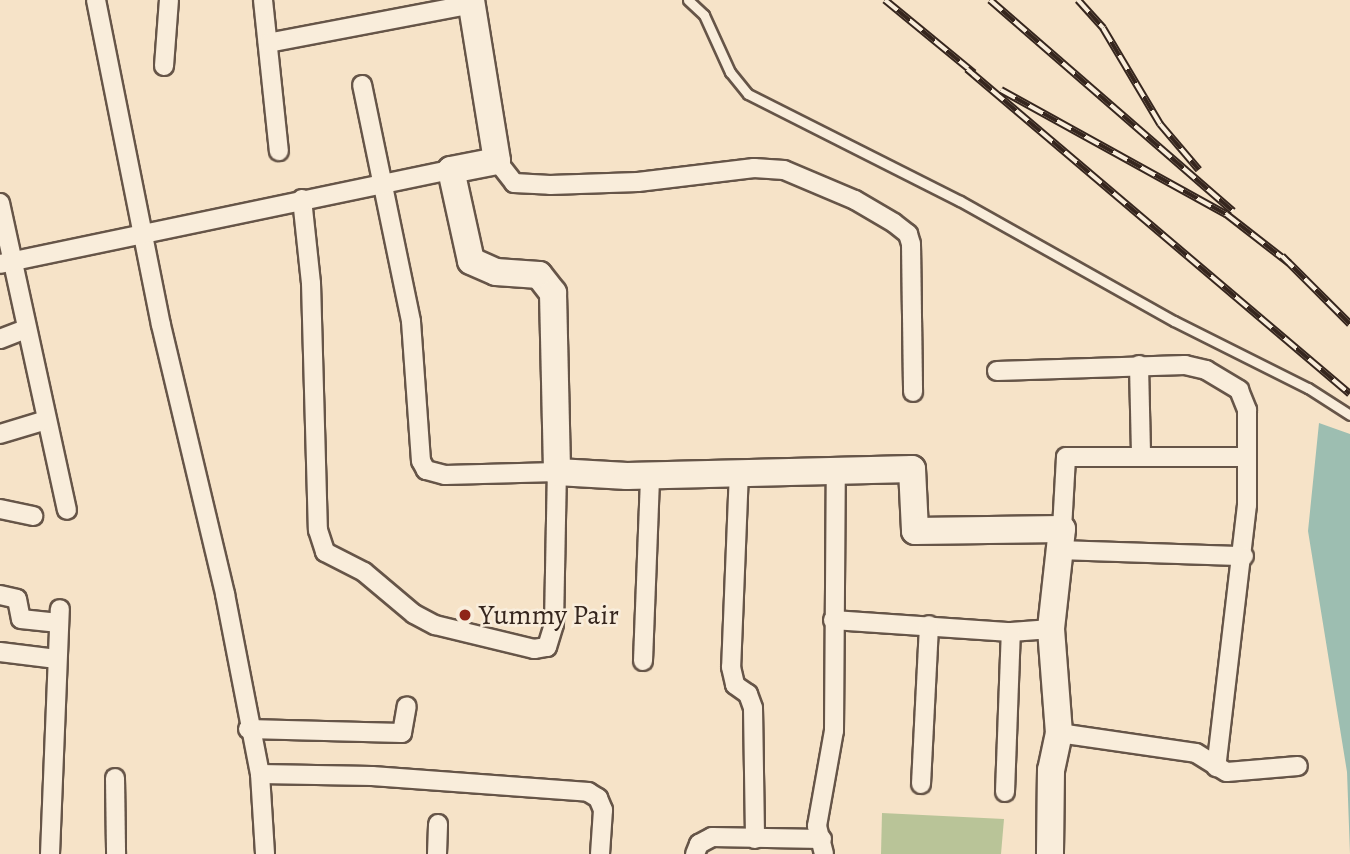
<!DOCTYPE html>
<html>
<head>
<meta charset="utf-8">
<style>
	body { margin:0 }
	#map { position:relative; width:1350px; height:854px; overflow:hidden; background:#f6e3c8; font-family:Alegreya,serif }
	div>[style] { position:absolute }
	.green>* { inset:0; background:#b9c498 }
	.water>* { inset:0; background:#9dbeb1 }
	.roads { filter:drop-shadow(2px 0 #665548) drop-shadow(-2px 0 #665548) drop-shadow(0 2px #665548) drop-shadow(0 -2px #665548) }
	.lane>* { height:9px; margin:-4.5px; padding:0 4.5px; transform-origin:4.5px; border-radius:4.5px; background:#f9eddb }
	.street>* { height:18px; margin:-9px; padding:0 9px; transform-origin:9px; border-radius:9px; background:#f9eddb }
	.secondary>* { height:26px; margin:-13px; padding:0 13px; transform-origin:13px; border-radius:13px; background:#f9eddb }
	.rail>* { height:8px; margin-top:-4px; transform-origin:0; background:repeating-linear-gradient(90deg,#f9eddb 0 16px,#36261e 0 32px); box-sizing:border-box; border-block:2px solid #36261e }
	.dots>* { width:19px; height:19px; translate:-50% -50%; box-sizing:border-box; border:4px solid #f9eddb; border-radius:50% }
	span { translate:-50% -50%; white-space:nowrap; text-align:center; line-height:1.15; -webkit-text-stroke:5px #f9eddb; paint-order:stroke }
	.poi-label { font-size:28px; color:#36261e }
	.left { translate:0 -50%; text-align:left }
</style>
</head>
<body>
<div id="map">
	<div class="green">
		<div style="clip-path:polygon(882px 813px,1004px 819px,1001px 854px,881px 854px)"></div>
	</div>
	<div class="water">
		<div style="clip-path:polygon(1319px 423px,1350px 434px,1350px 854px,1347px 772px,1308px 531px)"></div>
	</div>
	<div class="roads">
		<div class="lane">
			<div style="left:688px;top:0;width:22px;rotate:43deg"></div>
			<div style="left:704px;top:15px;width:63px;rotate:65.5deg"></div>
			<div style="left:730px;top:72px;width:28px;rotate:51deg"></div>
			<div style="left:748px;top:94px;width:237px;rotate:26.8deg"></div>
			<div style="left:960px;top:201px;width:245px;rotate:29.3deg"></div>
			<div style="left:1174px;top:321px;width:150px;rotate:26.6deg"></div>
			<div style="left:1308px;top:388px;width:50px;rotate:32.7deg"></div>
		</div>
		<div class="street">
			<div style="left:96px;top:0;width:331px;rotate:78.7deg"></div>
			<div style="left:161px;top:325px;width:277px;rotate:76.6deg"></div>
			<div style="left:225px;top:594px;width:183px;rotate:79deg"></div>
			<div style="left:260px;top:774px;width:80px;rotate:86.4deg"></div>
			<div style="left:263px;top:0;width:152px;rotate:84deg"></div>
			<div style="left:268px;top:43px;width:208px;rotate:-10.8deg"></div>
			<div style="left:164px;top:66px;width:66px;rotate:-85.7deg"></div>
			<div style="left:497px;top:161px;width:28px;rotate:52deg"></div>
			<div style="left:514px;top:183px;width:36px;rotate:3deg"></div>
			<div style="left:550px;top:185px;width:88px;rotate:-2deg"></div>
			<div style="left:638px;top:182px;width:117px;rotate:-6.9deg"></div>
			<div style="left:754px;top:168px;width:30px;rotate:4deg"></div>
			<div style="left:784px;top:170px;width:77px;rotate:22.9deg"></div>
			<div style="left:855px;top:200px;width:45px;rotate:30.5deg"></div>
			<div style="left:894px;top:223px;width:18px;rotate:38deg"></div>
			<div style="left:908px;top:234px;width:10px;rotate:73deg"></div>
			<div style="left:911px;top:244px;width:148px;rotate:89.2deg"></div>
			<div style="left:302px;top:199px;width:84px;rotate:83.9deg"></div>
			<div style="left:311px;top:283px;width:247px;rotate:88.4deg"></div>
			<div style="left:318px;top:530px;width:23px;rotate:72deg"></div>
			<div style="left:325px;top:552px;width:44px;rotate:27.1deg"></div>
			<div style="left:364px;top:572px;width:65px;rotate:40deg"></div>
			<div style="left:414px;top:614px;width:24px;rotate:28deg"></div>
			<div style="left:435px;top:625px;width:102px;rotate:13.6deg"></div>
			<div style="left:534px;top:649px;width:13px;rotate:-9deg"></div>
			<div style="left:547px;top:647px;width:24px;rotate:-73deg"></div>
			<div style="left:554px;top:624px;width:152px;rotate:-88.9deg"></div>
			<div style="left:557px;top:472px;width:112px;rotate:178.5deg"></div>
			<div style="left:445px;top:475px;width:20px;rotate:-165deg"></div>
			<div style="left:426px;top:470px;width:10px;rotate:-119deg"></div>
			<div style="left:421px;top:461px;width:140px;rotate:-94.1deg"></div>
			<div style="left:411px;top:321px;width:241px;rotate:-101.7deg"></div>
			<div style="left:0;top:203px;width:314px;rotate:77.7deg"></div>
			<div style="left:0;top:264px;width:461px;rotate:-11.8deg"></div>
			<div style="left:0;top:339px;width:28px;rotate:-21deg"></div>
			<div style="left:1139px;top:365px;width:90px;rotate:88.7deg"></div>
			<div style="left:997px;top:371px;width:188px;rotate:-1.8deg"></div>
			<div style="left:1185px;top:365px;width:22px;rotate:13deg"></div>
			<div style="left:1206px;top:370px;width:39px;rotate:31deg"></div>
			<div style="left:1239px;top:390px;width:22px;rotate:68deg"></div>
			<div style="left:1247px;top:410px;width:95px;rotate:90deg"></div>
			<div style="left:1247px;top:505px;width:264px;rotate:96.7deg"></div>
			<div style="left:0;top:434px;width:48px;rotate:-16.9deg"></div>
			<div style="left:739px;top:471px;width:196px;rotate:92.3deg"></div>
			<div style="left:731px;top:667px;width:18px;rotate:77deg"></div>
			<div style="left:735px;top:685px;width:16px;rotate:35deg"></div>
			<div style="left:748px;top:694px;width:15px;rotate:70deg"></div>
			<div style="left:753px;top:708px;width:131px;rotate:89.1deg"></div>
			<div style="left:0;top:509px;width:34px;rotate:12deg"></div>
			<div style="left:1062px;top:529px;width:72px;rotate:-86.8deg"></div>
			<div style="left:1066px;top:457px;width:180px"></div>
			<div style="left:1060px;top:550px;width:184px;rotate:1.9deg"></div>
			<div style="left:0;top:595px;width:17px;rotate:13deg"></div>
			<div style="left:17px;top:599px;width:20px;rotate:79deg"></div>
			<div style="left:21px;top:619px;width:38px;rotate:6deg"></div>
			<div style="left:833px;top:620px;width:178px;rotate:3.9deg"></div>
			<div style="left:1011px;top:632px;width:40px;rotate:-4.3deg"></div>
			<div style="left:0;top:652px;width:57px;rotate:7deg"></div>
			<div style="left:643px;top:661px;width:186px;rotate:-87.8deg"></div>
			<div style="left:248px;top:729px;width:154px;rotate:1.5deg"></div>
			<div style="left:402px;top:733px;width:27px;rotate:-80deg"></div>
			<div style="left:1059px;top:733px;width:138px;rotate:8.3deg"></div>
			<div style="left:1196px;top:753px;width:36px;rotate:32deg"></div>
			<div style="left:1227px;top:772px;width:71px;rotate:-4.8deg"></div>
			<div style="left:260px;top:774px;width:112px;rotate:1deg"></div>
			<div style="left:372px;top:776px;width:217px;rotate:4.2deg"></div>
			<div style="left:588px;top:792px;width:12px;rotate:31deg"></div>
			<div style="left:598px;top:798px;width:13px;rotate:67deg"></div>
			<div style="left:603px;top:810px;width:44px;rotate:93.9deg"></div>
			<div style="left:115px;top:778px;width:76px;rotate:89.2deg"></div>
			<div style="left:921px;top:784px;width:159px;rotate:-87.1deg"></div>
			<div style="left:1005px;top:792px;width:160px;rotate:-87.9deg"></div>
			<div style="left:50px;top:854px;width:245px;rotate:-87.7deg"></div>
			<div style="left:437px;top:854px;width:30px;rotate:-88deg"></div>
			<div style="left:695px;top:854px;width:11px;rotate:-68deg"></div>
			<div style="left:699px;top:844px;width:15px;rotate:-28deg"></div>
			<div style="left:712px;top:837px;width:110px;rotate:1deg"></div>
			<div style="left:824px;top:854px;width:29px;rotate:-104deg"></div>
			<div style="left:817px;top:826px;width:97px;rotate:-79.9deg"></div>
			<div style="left:834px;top:731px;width:263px;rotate:-89.6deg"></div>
		</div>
		<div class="secondary">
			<div style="left:471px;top:0;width:163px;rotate:80.8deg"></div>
			<div style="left:497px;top:161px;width:47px;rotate:168.9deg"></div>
			<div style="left:451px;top:170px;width:93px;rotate:77.6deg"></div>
			<div style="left:471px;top:261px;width:27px;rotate:24deg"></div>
			<div style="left:496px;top:272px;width:43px;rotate:4deg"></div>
			<div style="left:539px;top:275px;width:23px;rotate:52deg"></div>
			<div style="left:553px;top:293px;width:179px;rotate:88.7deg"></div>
			<div style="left:557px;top:472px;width:70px;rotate:3.3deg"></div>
			<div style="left:627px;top:476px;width:285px;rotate:-1.4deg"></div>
			<div style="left:912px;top:469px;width:62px;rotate:87.2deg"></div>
			<div style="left:915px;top:531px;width:147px;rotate:-0.8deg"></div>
			<div style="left:1062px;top:529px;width:101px;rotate:96.3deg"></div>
			<div style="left:1051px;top:629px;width:104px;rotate:85.6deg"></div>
			<div style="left:1059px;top:733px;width:38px;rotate:102deg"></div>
			<div style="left:1051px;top:770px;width:84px;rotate:90.7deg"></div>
		</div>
	</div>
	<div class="rail">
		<div style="left:885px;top:0;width:115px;rotate:39.4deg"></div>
		<div style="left:990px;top:0;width:322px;rotate:41deg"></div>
		<div style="left:1078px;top:0;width:38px;rotate:48deg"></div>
		<div style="left:1103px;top:28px;width:112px;rotate:59.3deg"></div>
		<div style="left:1160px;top:124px;width:60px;rotate:49.7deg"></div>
		<div style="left:967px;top:69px;width:502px;rotate:40.32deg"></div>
		<div style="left:1001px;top:90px;width:257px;rotate:28.9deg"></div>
		<div style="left:1226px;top:214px;width:80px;rotate:37.9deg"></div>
		<div style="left:1282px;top:256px;width:96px;rotate:45deg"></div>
	</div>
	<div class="dots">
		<div style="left:465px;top:615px;background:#8f2418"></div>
	</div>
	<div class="poi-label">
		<span class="left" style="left:479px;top:615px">Yummy Pair</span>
	</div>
</div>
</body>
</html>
